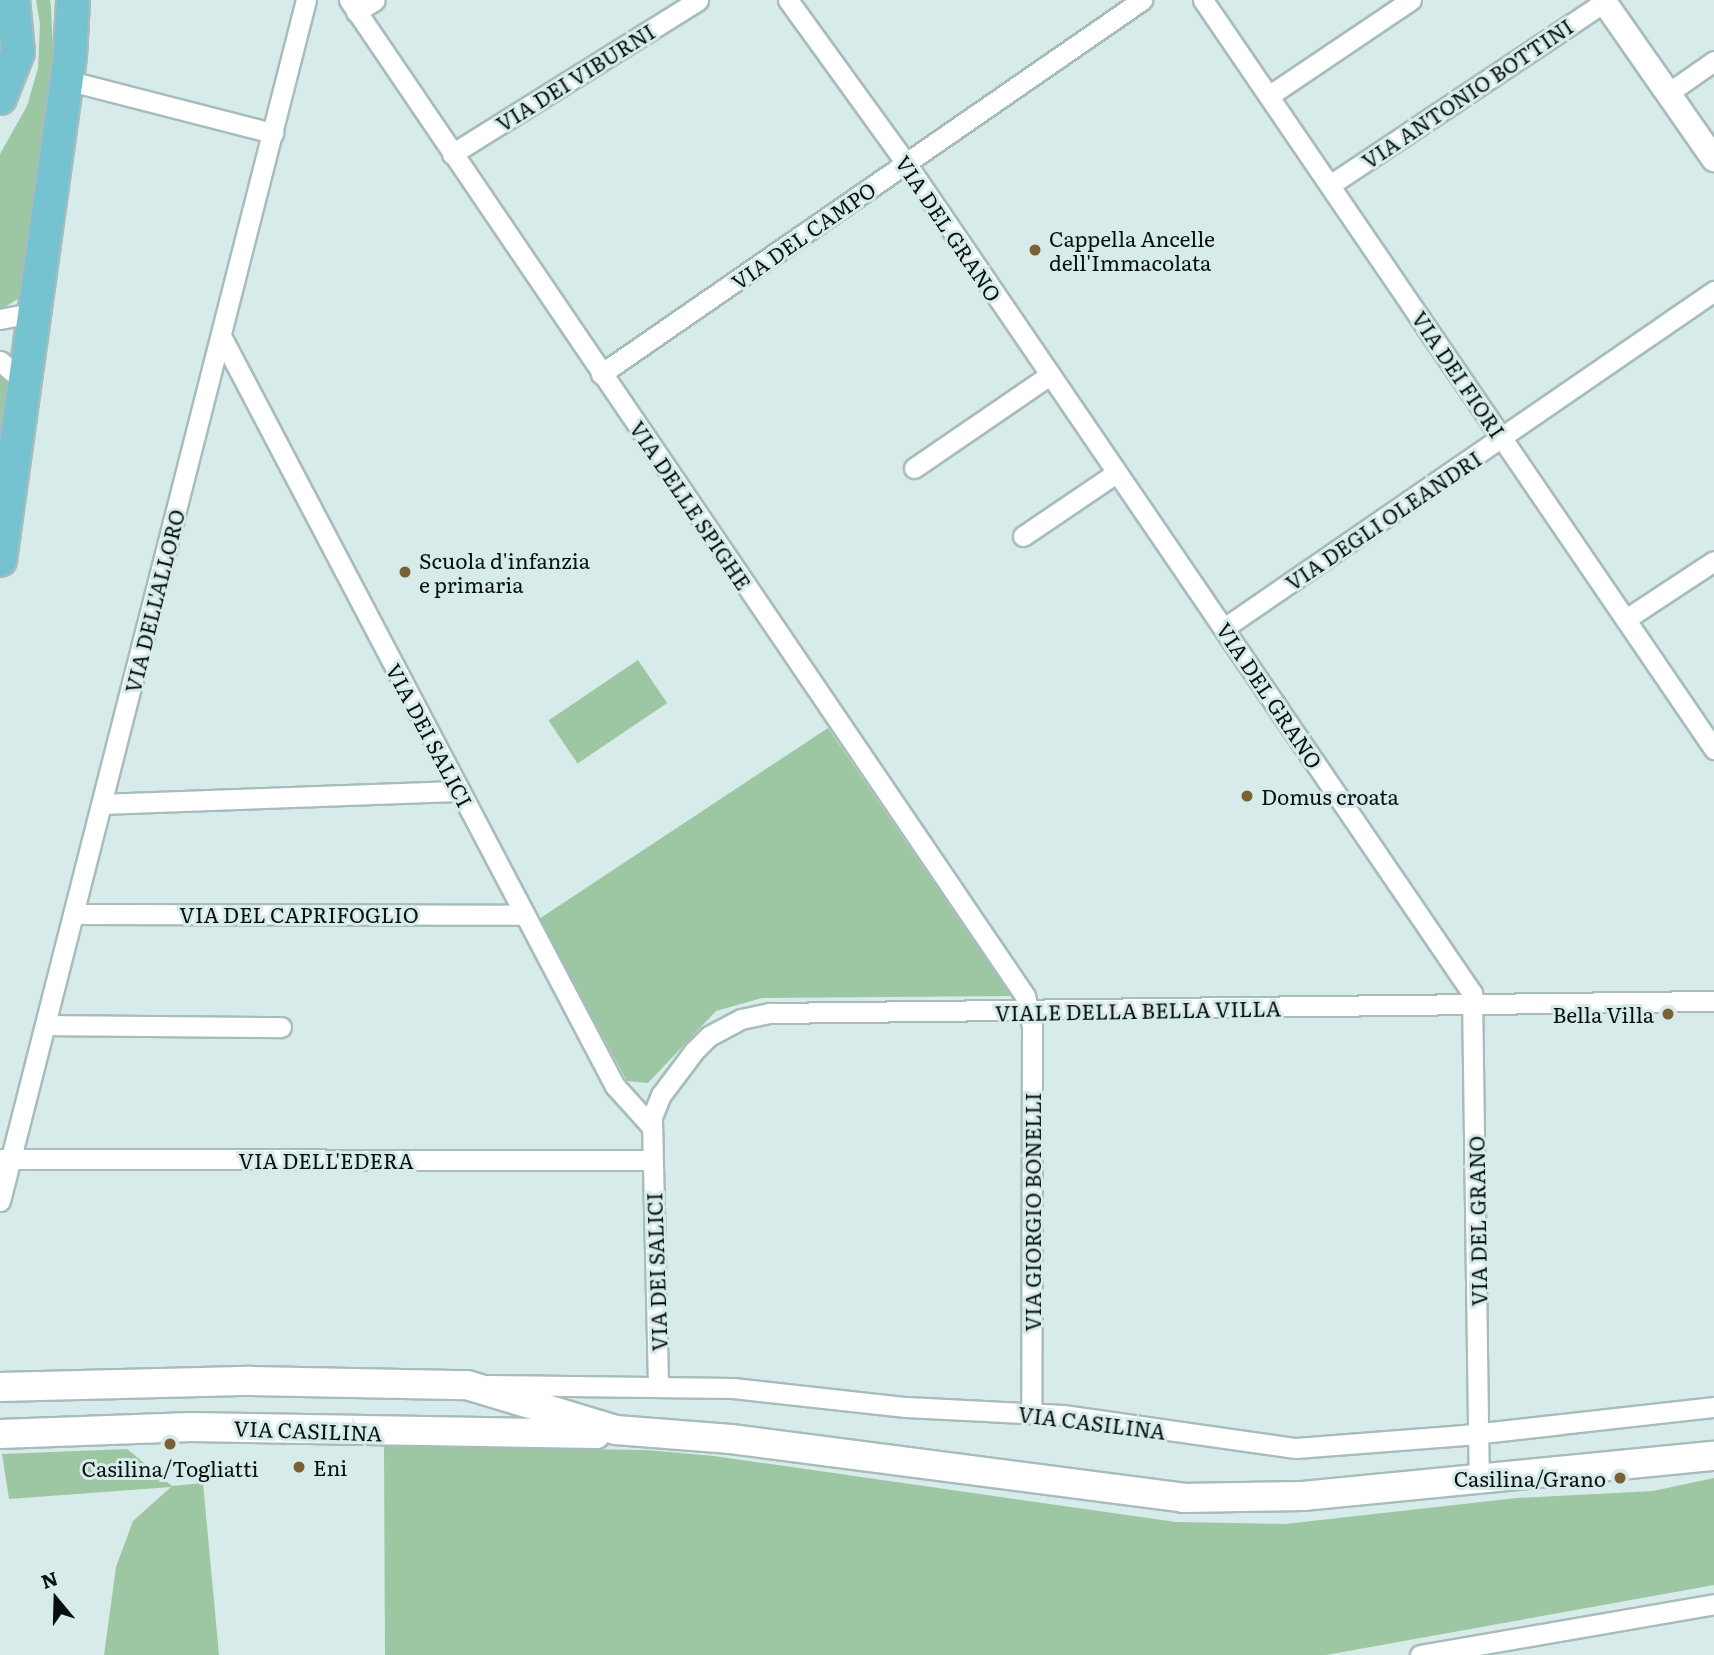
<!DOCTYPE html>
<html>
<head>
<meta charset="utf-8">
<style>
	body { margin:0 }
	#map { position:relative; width:1714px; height:1655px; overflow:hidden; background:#d6ebea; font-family:Literata,serif }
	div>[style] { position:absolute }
	.green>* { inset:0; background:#9cc7a2; transform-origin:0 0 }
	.roads { filter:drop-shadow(2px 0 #a8bcbc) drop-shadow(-2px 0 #a8bcbc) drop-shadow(0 2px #a8bcbc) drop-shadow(0 -2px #a8bcbc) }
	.minor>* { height:19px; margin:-9.5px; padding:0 9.5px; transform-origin:9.5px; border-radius:9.5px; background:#fff }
	.tertiary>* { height:24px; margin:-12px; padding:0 12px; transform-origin:12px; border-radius:12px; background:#fff }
	.secondary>* { height:28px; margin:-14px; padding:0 14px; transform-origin:14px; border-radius:14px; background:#fff }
	.primary>* { height:32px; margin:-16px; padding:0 16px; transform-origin:16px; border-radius:16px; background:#75c2d1 }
	.dots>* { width:19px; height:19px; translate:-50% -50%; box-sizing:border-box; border:4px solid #d6ebea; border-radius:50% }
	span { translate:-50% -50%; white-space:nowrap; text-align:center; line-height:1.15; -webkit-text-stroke:6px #d6ebea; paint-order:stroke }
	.street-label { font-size:21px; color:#08100f }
	.poi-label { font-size:21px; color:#08100f }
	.left { translate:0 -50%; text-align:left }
	.right { translate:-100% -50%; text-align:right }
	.north { position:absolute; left:21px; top:1564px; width:70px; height:70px; -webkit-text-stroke:5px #d6ebea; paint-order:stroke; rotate:341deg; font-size:19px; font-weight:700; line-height:28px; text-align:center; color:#08100f }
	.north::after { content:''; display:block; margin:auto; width:24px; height:32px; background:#08100f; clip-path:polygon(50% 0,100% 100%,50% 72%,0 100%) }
</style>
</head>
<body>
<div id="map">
	<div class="green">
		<div style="clip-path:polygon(36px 0,50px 0,51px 7px,53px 51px,44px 161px,21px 297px,0 310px,0 154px,27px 106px,38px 68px,40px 24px)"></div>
		<div style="clip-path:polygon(0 373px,7px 383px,8px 408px,0 453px)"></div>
		<div style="left:638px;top:660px;width:52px;height:108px;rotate:56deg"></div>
		<div style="clip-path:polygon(828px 728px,1011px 996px,762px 998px,716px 1011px,648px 1083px,627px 1081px,539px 919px)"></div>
		<div style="clip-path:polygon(384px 1446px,646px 1450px,714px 1456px,1176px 1522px,1285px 1524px,1517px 1498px,1653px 1491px,1714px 1478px,1714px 1585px,1326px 1655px,385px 1655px)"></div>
		<div style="clip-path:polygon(127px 1449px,172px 1486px,203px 1483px,219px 1655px,104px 1655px,116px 1567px,133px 1521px,171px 1487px,9px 1499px,2px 1454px)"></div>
	</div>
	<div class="roads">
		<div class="minor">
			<div style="left:349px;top:0;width:1204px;rotate:55.83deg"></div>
			<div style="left:1025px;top:996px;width:31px;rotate:77deg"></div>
			<div style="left:1032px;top:1026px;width:387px;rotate:90.1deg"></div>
			<div style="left:788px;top:0;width:201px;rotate:54.1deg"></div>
			<div style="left:906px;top:163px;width:1005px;rotate:55.71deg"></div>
			<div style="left:1472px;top:993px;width:487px;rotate:89.2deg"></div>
			<div style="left:1203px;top:0;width:907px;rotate:55.7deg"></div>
			<div style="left:356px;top:12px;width:22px;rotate:-32deg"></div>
			<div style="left:66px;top:80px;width:214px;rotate:14.4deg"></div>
			<div style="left:1668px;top:93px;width:56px;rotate:-34.8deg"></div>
			<div style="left:1270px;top:95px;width:170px;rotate:-34deg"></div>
			<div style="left:452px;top:154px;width:290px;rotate:-32deg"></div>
			<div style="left:1330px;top:185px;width:329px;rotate:-33.7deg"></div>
			<div style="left:0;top:319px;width:36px;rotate:-11deg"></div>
			<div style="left:221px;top:336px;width:847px;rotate:62.29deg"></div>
			<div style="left:615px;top:1086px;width:54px;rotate:48deg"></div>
			<div style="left:0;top:361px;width:35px;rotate:41deg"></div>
			<div style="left:601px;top:374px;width:658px;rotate:-34.66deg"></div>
			<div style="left:914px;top:468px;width:165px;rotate:-34.4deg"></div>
			<div style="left:1023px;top:536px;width:112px;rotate:-34.1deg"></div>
			<div style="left:1626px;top:619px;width:105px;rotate:-33.4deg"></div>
			<div style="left:1224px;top:628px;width:595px;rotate:-34.52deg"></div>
			<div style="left:103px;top:804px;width:357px;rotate:-2.1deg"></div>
			<div style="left:74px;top:914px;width:450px;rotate:0.1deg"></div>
			<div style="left:46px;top:1025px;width:235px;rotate:0.5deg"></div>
			<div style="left:1px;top:1159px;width:651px;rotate:0.09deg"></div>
			<div style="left:0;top:1201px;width:1239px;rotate:-75.71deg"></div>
			<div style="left:489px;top:1385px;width:244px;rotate:0.7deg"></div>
			<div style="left:733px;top:1388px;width:174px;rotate:6.3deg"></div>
			<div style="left:906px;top:1407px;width:157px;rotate:2.9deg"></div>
			<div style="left:1063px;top:1415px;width:235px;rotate:8.1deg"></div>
			<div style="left:1296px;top:1448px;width:169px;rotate:-4.4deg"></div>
			<div style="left:1464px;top:1435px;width:252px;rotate:-6.4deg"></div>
			<div style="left:658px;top:1385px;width:268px;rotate:-91.3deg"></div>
			<div style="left:652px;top:1117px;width:24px;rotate:-68deg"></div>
			<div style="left:661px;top:1095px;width:55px;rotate:-53.1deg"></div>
			<div style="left:694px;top:1051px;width:21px;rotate:-45deg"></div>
			<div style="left:709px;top:1036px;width:36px;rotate:-28deg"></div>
			<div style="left:741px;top:1019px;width:30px;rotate:-12deg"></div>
			<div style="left:770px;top:1013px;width:944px;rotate:-0.73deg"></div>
			<div style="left:1420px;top:1655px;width:298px;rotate:-9.8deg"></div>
		</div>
		<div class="tertiary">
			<div style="left:1603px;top:0;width:194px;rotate:55.1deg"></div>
		</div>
		<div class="secondary">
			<div style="left:0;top:1387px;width:251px;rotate:-1.4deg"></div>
			<div style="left:251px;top:1381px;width:216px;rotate:1.1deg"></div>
			<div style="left:467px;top:1385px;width:156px;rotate:16.8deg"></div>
			<div style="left:616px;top:1430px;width:115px;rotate:4.5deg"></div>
			<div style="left:731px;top:1439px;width:456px;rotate:7.4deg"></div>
			<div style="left:1183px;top:1498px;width:120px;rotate:-1deg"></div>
			<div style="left:1303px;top:1496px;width:413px;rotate:-5.6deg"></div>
			<div style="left:0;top:1434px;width:191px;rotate:-2.1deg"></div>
			<div style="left:191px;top:1427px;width:405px;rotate:1deg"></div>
		</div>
		<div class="primary">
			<div style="left:0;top:98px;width:49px;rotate:-68.6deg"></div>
			<div style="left:18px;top:52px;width:52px;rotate:-95.5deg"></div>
			<div style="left:0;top:560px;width:509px;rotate:-82.09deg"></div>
			<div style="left:70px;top:56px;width:56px;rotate:-86.9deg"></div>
		</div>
	</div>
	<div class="dots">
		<div style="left:1035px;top:250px;background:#7a6032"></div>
		<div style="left:405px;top:572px;background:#7a6032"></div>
		<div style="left:1247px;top:796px;background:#7a6032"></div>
		<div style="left:1668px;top:1014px;background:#7a6032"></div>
		<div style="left:170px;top:1444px;background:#7a6032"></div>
		<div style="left:299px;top:1467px;background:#7a6032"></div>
		<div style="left:1620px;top:1478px;background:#7a6032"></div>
	</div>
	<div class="street-label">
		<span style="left:575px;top:77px;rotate:-32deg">VIA DEI VIBURNI</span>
		<span style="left:1467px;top:93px;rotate:-34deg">VIA ANTONIO BOTTINI</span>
		<span style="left:949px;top:228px;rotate:56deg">VIA DEL GRANO</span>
		<span style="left:803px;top:235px;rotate:-35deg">VIA DEL CAMPO</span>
		<span style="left:1459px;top:374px;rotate:56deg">VIA DEI FIORI</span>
		<span style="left:691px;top:505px;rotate:56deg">VIA DELLE SPIGHE</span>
		<span style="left:1383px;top:520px;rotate:-34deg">VIA DEGLI OLEANDRI</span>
		<span style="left:154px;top:601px;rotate:-76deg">VIA DELL'ALLORO</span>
		<span style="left:1270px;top:695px;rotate:56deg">VIA DEL GRANO</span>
		<span style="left:430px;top:735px;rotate:62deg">VIA DEI SALICI</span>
		<span style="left:299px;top:914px">VIA DEL CAPRIFOGLIO</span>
		<span style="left:1138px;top:1010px;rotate:-1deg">VIALE DELLA BELLA VILLA</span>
		<span style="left:326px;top:1160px">VIA DELL'EDERA</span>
		<span style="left:1032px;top:1212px;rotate:-90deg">VIA GIORGIO BONELLI</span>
		<span style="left:1477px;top:1221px;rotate:-91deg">VIA DEL GRANO</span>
		<span style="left:656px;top:1272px;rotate:-92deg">VIA DEI SALICI</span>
		<span style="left:1092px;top:1422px;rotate:7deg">VIA CASILINA</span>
		<span style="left:308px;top:1430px;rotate:2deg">VIA CASILINA</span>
	</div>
	<div class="poi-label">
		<span class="left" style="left:1049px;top:250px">Cappella Ancelle<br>dell'Immacolata</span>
		<span class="left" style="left:419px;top:572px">Scuola d'infanzia<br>e primaria</span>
		<span class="left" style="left:1261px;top:796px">Domus croata</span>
		<span class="right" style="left:1654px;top:1014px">Bella Villa</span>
		<span class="left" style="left:313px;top:1467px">Eni</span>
		<span style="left:170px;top:1468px">Casilina/Togliatti</span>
		<span class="right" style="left:1606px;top:1478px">Casilina/Grano</span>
	</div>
	<div class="north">N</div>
</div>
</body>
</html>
